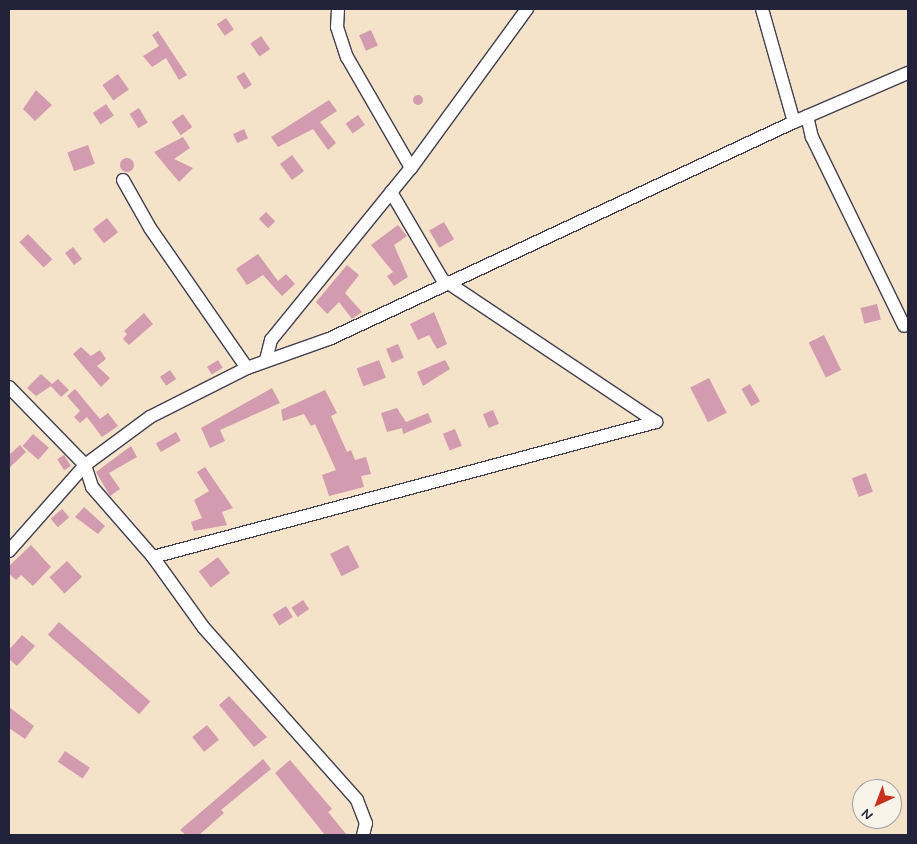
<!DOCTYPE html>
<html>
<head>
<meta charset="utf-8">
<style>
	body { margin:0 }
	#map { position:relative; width:917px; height:844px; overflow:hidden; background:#f4e2c9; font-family:Mynerve,sans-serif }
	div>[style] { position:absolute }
	.building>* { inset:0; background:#d39baf; transform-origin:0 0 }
	.round { border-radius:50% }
	.roads { filter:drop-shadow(1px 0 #423f50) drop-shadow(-1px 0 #423f50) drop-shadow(0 1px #423f50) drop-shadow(0 -1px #423f50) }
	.minor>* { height:12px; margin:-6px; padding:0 6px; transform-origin:6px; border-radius:6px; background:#fff }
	span { translate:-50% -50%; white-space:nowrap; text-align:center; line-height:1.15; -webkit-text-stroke:4px #f7f3e8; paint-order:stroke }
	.frame { position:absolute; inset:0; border:10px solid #22223b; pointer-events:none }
	.north { position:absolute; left:852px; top:779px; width:50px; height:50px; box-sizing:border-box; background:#f7f3e8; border:1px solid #a29fa3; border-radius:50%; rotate:223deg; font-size:14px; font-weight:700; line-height:20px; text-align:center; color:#22223b }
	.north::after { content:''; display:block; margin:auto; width:18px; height:22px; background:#c8321e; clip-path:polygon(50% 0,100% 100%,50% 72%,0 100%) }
</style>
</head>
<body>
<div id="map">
	<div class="building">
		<div style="left:226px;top:18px;width:14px;height:11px;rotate:56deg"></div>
		<div style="left:371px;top:30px;width:17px;height:13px;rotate:66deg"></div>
		<div style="clip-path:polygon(158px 31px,187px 75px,179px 80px,166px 58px,152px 67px,143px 56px,159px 46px,152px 35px)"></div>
		<div style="left:261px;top:36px;width:16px;height:13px;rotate:55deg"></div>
		<div style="left:244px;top:72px;width:15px;height:9px;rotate:58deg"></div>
		<div style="left:118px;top:74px;width:19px;height:19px;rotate:55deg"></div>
		<div style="clip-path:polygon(36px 90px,52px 105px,35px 121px,23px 109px)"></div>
		<div class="round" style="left:413px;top:95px;width:10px;height:10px"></div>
		<div style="clip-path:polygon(329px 100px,337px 111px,320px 122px,336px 143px,328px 150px,313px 129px,278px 147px,271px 137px)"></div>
		<div style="left:106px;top:104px;width:14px;height:16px;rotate:56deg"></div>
		<div style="left:139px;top:108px;width:17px;height:11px;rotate:59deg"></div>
		<div style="left:183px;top:114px;width:16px;height:14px;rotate:55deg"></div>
		<div style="left:358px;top:115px;width:12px;height:15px;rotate:55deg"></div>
		<div style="left:244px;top:129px;width:10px;height:12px;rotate:66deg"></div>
		<div style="clip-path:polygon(183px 137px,190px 148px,174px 159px,193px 168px,179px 182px,154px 152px)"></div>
		<div style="left:88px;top:145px;width:20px;height:22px;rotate:70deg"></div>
		<div style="left:292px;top:155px;width:20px;height:15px;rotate:53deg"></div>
		<div class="round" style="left:120px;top:158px;width:14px;height:14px"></div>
		<div style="left:266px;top:212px;width:13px;height:10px;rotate:45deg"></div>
		<div style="left:107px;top:218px;width:18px;height:18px;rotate:52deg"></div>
		<div style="left:444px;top:222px;width:20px;height:17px;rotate:60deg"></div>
		<div style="clip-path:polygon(398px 225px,407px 236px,394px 245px,408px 277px,394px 286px,387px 276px,393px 272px,371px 245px)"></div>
		<div style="left:28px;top:234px;width:35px;height:12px;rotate:46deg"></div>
		<div style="left:73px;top:247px;width:15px;height:10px;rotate:53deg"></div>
		<div style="clip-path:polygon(258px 254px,278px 281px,286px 274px,295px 284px,282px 296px,263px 275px,247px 285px,236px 269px)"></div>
		<div style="clip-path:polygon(347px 265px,359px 275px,345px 293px,362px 312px,352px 319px,339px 302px,327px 314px,316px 302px)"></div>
		<div style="left:877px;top:304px;width:16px;height:17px;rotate:76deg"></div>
		<div style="clip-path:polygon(434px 312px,447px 344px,437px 349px,429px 335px,418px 340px,410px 324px)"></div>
		<div style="clip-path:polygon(144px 313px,153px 324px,129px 345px,123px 339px,127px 334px,124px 331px)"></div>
		<div style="left:824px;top:335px;width:39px;height:17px;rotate:64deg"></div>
		<div style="left:398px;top:344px;width:15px;height:13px;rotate:67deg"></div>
		<div style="clip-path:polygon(81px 347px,91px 356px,100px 350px,106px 359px,97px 366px,110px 378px,101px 387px,73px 354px)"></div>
		<div style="left:218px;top:360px;width:9px;height:13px;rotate:58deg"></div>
		<div style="left:379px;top:360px;width:19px;height:24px;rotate:69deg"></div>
		<div style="clip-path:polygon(445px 360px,450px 369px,423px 386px,417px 372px)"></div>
		<div style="left:170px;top:370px;width:11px;height:12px;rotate:56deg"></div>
		<div style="clip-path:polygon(41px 374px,52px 384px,58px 379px,69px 390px,61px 397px,51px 386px,36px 396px,27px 388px)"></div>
		<div style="left:709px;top:378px;width:39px;height:21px;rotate:63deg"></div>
		<div style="left:750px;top:384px;width:20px;height:10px;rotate:60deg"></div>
		<div style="clip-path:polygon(272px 388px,280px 403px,220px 430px,225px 441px,210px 448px,201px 428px)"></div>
		<div style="clip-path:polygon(75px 389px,100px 419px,108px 413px,118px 426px,102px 437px,87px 417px,80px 423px,74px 417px,80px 411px,67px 396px)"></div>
		<div style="clip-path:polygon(325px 390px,337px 413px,331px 416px,347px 452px,351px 450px,355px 460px,366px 457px,371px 474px,361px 476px,364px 487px,329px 496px,322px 475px,336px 470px,315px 424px,311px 426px,304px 414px,283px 421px,281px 410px)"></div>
		<div style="clip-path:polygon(397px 408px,406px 422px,428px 413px,432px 422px,403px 434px,402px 428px,387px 432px,381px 413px)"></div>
		<div style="left:493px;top:410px;width:15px;height:11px;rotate:67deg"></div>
		<div style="left:455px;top:429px;width:18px;height:13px;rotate:68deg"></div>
		<div style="left:176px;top:432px;width:10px;height:23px;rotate:61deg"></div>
		<div style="left:33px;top:434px;width:21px;height:16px;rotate:41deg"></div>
		<div style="clip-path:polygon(20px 445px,26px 452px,9px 468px,9px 455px)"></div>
		<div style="clip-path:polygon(131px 446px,137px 457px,109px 473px,120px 489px,110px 496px,96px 472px)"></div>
		<div style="left:64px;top:455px;width:13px;height:8px;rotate:58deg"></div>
		<div style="clip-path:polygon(205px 467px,233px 508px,222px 512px,227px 525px,194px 531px,191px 522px,202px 518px,194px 500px,209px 491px,197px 472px)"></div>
		<div style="left:866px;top:473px;width:20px;height:15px;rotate:70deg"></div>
		<div style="clip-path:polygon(84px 507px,105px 526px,98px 534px,75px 517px)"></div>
		<div style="left:62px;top:509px;width:11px;height:15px;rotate:49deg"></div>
		<div style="clip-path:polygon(31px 545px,51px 567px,33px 586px,21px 575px,16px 580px,9px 574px,9px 566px)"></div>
		<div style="left:348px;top:545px;width:25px;height:20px;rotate:63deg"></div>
		<div style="left:218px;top:557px;width:20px;height:24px;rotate:53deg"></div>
		<div style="left:67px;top:561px;width:22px;height:24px;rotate:47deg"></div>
		<div style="left:303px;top:600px;width:11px;height:14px;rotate:56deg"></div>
		<div style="left:286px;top:606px;width:13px;height:16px;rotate:58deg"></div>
		<div style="left:59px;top:622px;width:121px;height:17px;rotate:41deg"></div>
		<div style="clip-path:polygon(22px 635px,35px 646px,17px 666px,9px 659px,9px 650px)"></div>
		<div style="clip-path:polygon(229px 696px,267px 737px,254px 747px,219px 705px)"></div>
		<div style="clip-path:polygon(9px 707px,34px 726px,25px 739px,9px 728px)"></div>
		<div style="left:207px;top:725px;width:19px;height:19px;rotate:51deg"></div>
		<div style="left:65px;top:751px;width:30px;height:13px;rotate:34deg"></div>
		<div style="clip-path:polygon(263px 759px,271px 769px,221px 810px,224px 813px,199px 835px,186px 835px,180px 830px)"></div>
		<div style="clip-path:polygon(290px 760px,332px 809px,328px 812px,347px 835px,325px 835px,275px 773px)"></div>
	</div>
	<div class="roads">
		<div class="minor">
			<div style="left:338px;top:9px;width:18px;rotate:93deg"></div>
			<div style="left:337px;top:27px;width:32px;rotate:72deg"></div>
			<div style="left:347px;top:57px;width:128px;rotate:60deg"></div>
			<div style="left:762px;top:9px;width:117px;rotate:74.2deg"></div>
			<div style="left:807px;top:116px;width:22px;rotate:77deg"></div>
			<div style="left:812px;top:137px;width:210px;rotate:64deg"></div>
			<div style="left:123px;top:180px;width:55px;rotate:60.6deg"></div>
			<div style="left:150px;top:228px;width:170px;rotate:55.3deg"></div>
			<div style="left:391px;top:192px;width:107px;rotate:59.6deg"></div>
			<div style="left:266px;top:360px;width:21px;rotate:-76deg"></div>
			<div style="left:271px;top:340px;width:222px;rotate:-50.9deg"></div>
			<div style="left:411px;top:168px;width:197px;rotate:-53.9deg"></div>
			<div style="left:9px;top:387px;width:109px;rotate:45.7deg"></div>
			<div style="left:85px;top:465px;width:23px;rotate:72deg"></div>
			<div style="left:92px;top:487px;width:93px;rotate:48.9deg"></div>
			<div style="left:153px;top:557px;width:87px;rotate:54.3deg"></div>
			<div style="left:204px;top:628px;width:230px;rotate:48.3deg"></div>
			<div style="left:357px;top:800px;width:25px;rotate:69deg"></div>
			<div style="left:366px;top:823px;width:12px;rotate:104deg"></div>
			<div style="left:9px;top:551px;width:115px;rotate:-48.5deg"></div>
			<div style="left:85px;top:465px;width:81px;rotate:-36.4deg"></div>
			<div style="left:150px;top:417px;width:109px;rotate:-26.8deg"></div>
			<div style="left:247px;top:368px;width:87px;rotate:-19.5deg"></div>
			<div style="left:329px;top:339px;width:513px;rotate:-25.02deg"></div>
			<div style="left:794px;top:122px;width:124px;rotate:-23.3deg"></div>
			<div style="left:153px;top:557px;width:521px;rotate:-15.02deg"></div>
			<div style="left:656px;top:422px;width:252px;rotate:-146.2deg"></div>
		</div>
	</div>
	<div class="frame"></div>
	<div class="north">N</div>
</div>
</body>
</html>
